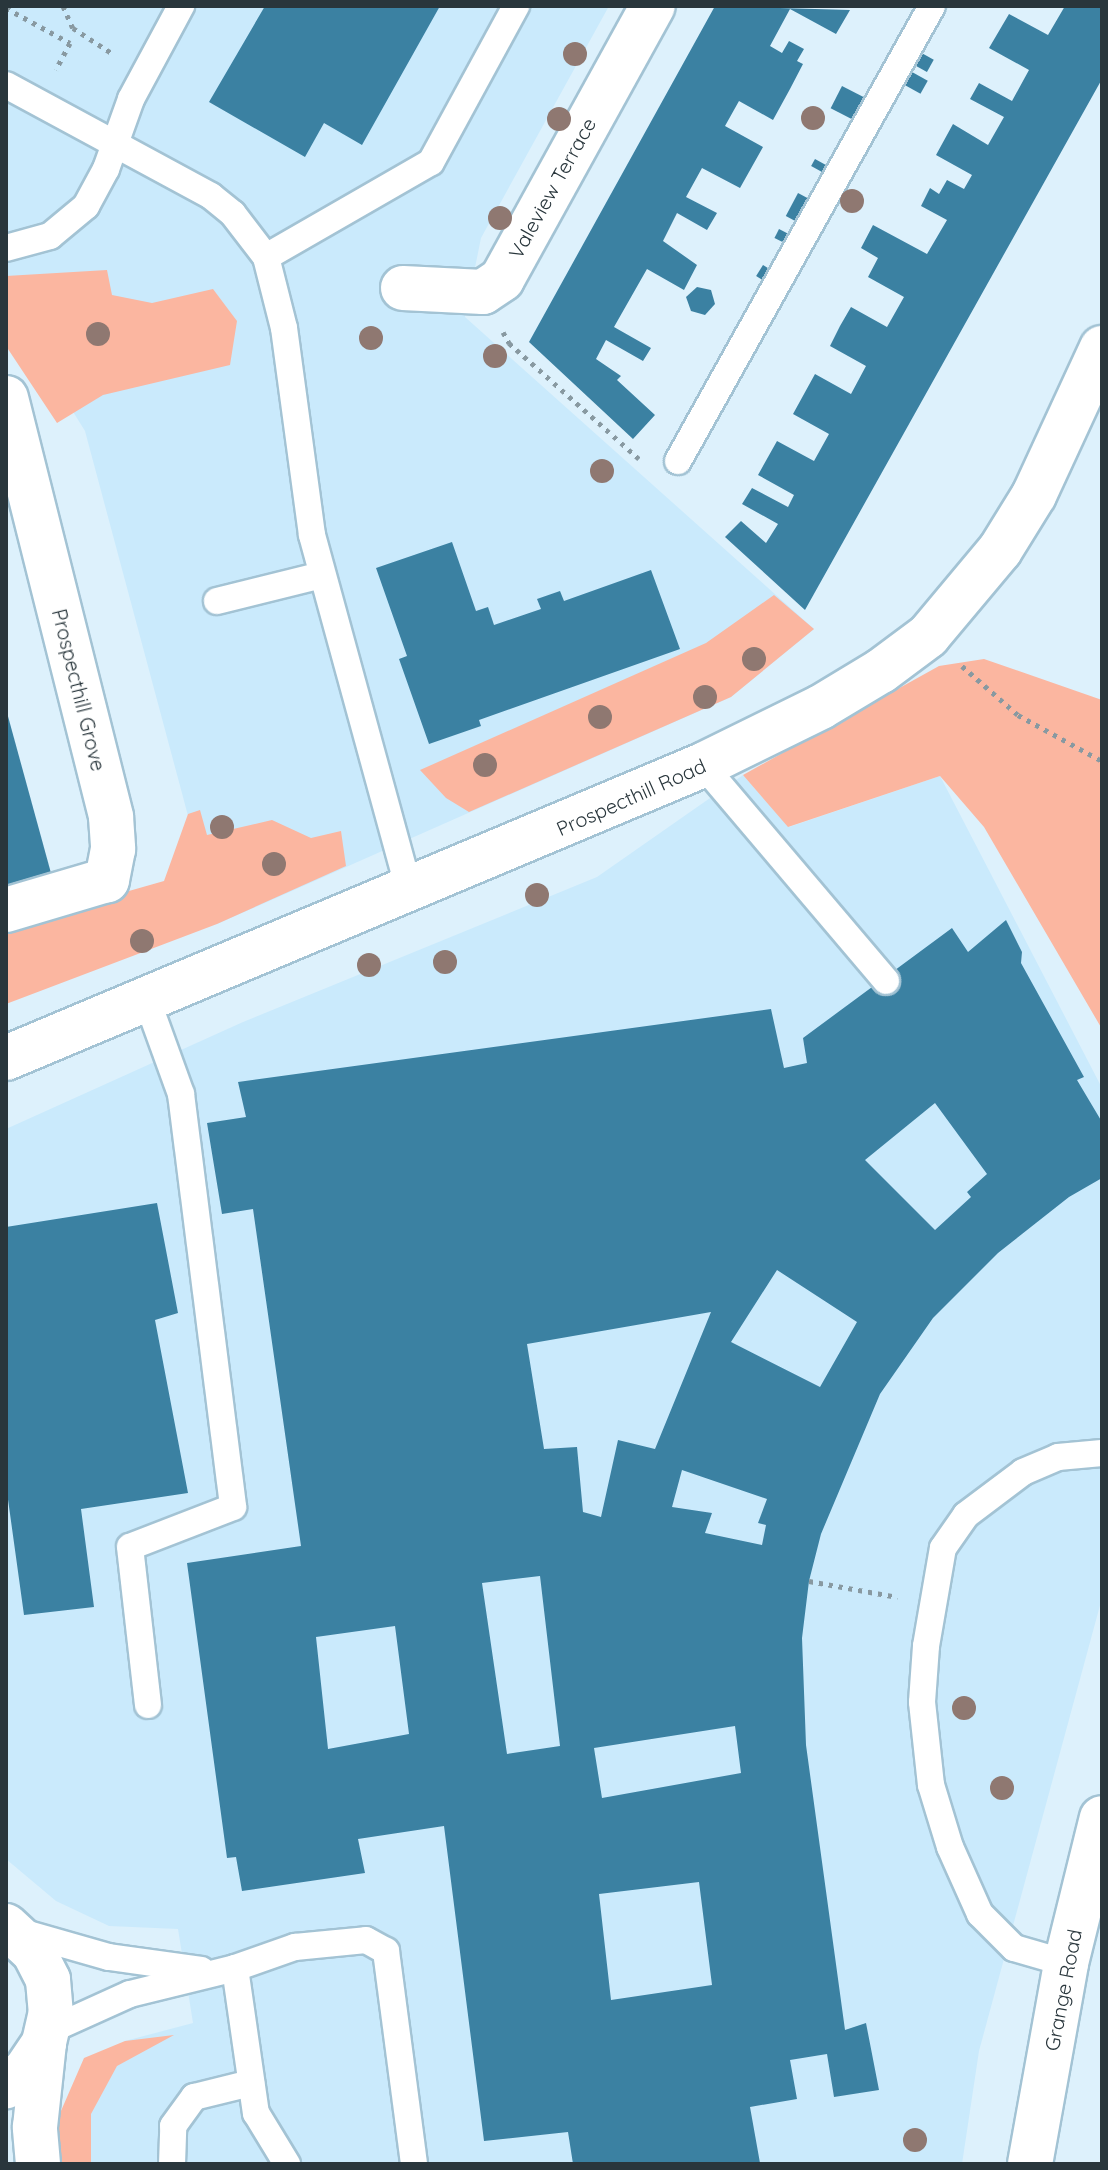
<!DOCTYPE html>
<html>
<head>
<meta charset="utf-8">
<style>
	body { margin:0 }
	#map { position:relative; width:1108px; height:2170px; overflow:hidden; background:#ddf1fc; font-family:Quicksand,sans-serif }
	div>[style] { position:absolute }
	.built>* { inset:0; background:#caeafc }
	.green>* { inset:0; background:#fbb6a0 }
	.building>* { inset:0; background:#3b81a2; transform-origin:0 0 }
	.path>* { height:5px; margin-top:-2.5px; transform-origin:0; background:repeating-linear-gradient(90deg,#8899a1 0 4px,transparent 0 10px) }
	.roads { filter:drop-shadow(2px 0 #a3c3d4) drop-shadow(-2px 0 #a3c3d4) drop-shadow(0 2px #a3c3d4) drop-shadow(0 -2px #a3c3d4) }
	.service>* { height:26px; margin:-13px; padding:0 13px; transform-origin:13px; border-radius:13px; background:#fff }
	.minor>* { height:44px; margin:-22px; padding:0 22px; transform-origin:22px; border-radius:22px; background:#fff }
	.tertiary>* { height:44px; margin:-22px; padding:0 22px; transform-origin:22px; border-radius:22px; background:#fff }
	.secondary>* { height:44px; margin:-22px; padding:0 22px; transform-origin:22px; border-radius:22px; background:#fff }
	.trees>* { width:24px; height:24px; margin:-12px; border-radius:50%; background:#8f7871 }
	span { translate:-50% -50%; white-space:nowrap; text-align:center; line-height:1.15; -webkit-text-stroke:8px #fff; paint-order:stroke }
	.street-label { font-size:20px; color:#29363c }
	.frame { position:absolute; inset:0; border:8px solid #29363c; pointer-events:none }
</style>
</head>
<body>
<div id="map">
	<div class="built">
		<div style="clip-path:polygon(6px 6px,609px 6px,481px 238px,465px 317px,814px 629px,731px 697px,217px 924px,85px 431px,6px 304px)"></div>
		<div style="clip-path:polygon(743px 775px,789px 827px,940px 776px,1102px 1088px,1102px 1598px,979px 2051px,962px 2164px,79px 2164px,76px 2123px,125px 2041px,193px 2023px,178px 1929px,109px 1926px,56px 1901px,6px 1859px,6px 1129px,243px 1022px,597px 877px)"></div>
	</div>
	<div class="green">
		<div style="clip-path:polygon(107px 270px,112px 295px,152px 303px,213px 289px,237px 321px,230px 365px,103px 395px,57px 423px,6px 346px,6px 276px)"></div>
		<div style="clip-path:polygon(774px 595px,814px 629px,731px 697px,469px 812px,446px 798px,420px 770px,706px 643px)"></div>
		<div style="clip-path:polygon(984px 659px,1102px 700px,1102px 1029px,984px 827px,940px 776px,788px 827px,743px 775px,939px 666px)"></div>
		<div style="clip-path:polygon(200px 810px,207px 835px,272px 820px,311px 838px,341px 831px,346px 866px,217px 924px,6px 1004px,6px 926px,164px 881px,188px 814px)"></div>
		<div style="clip-path:polygon(174px 2035px,117px 2066px,91px 2114px,91px 2164px,56px 2164px,54px 2127px,84px 2058px,125px 2041px)"></div>
	</div>
	<div class="building">
		<div style="clip-path:polygon(265px 6px,440px 6px,362px 145px,324px 123px,305px 157px,209px 102px)"></div>
		<div style="clip-path:polygon(715px 6px,850px 10px,836px 34px,790px 9px,770px 46px,782px 53px,789px 41px,804px 49px,797px 61px,803px 64px,790px 89px,773px 120px,739px 101px,725px 126px,763px 147px,740px 188px,702px 168px,686px 197px,717px 213px,707px 230px,677px 213px,663px 241px,697px 265px,684px 290px,647px 269px,614px 327px,651px 348px,643px 361px,606px 340px,596px 359px,621px 376px,617px 380px,655px 415px,633px 439px,529px 342px)"></div>
		<div style="clip-path:polygon(1065px 6px,1102px 6px,1102px 79px,805px 610px,725px 537px,741px 521px,766px 543px,778px 524px,742px 504px,752px 488px,788px 507px,794px 495px,758px 475px,777px 441px,814px 461px,829px 434px,793px 414px,815px 374px,851px 394px,866px 366px,830px 346px,840px 326px,851px 307px,887px 327px,904px 297px,868px 277px,878px 258px,861px 248px,873px 225px,927px 254px,947px 220px,921px 206px,930px 188px,939px 194px,947px 180px,964px 189px,972px 175px,936px 155px,953px 124px,988px 145px,1004px 117px,970px 99px,979px 83px,1012px 101px,1029px 70px,989px 48px,1009px 14px,1048px 35px)"></div>
		<div style="left:918px;top:51px;width:18px;height:14px;rotate:29deg"></div>
		<div style="left:912px;top:72px;width:18px;height:15px;rotate:29deg"></div>
		<div style="left:842px;top:86px;width:29px;height:25px;rotate:27deg"></div>
		<div style="left:815px;top:159px;width:13px;height:8px;rotate:29deg"></div>
		<div style="left:798px;top:193px;width:17px;height:26px;rotate:28deg"></div>
		<div style="left:779px;top:229px;width:13px;height:10px;rotate:27deg"></div>
		<div style="left:763px;top:265px;width:9px;height:13px;rotate:32deg"></div>
		<div style="clip-path:polygon(697px 287px,711px 290px,715px 304px,705px 315px,691px 311px,686px 297px)"></div>
		<div style="clip-path:polygon(452px 542px,476px 611px,488px 607px,494px 625px,541px 609px,537px 599px,560px 591px,564px 601px,651px 570px,680px 649px,479px 720px,481px 726px,429px 744px,399px 659px,407px 656px,376px 568px)"></div>
		<div style="clip-path:polygon(6px 709px,54px 884px,6px 896px)"></div>
		<div style="clip-path:polygon(evenodd,1006px 920px,1022px 952px,1021px 963px,1084px 1077px,1077px 1080px,1102px 1122px,1102px 1178px,1069px 1197px,998px 1253px,933px 1318px,880px 1394px,821px 1534px,809px 1581px,802px 1638px,806px 1745px,845px 2030px,866px 2023px,879px 2090px,834px 2097px,827px 2054px,790px 2060px,797px 2099px,750px 2107px,760px 2163px,573px 2164px,568px 2132px,484px 2141px,444px 1826px,358px 1839px,365px 1873px,242px 1891px,236px 1857px,227px 1858px,187px 1563px,301px 1546px,253px 1209px,222px 1214px,207px 1123px,246px 1117px,238px 1082px,771px 1009px,784px 1068px,807px 1063px,803px 1038px,952px 928px,968px 952px,1006px 920px,935px 1103px,987px 1174px,967px 1192px,971px 1197px,935px 1230px,865px 1160px,935px 1103px,1006px 920px,777px 1270px,857px 1322px,820px 1387px,731px 1342px,777px 1270px,1006px 920px,711px 1312px,655px 1449px,618px 1440px,601px 1517px,583px 1512px,577px 1447px,544px 1449px,527px 1344px,711px 1312px,1006px 920px,682px 1470px,767px 1499px,758px 1523px,766px 1525px,762px 1545px,705px 1533px,712px 1513px,672px 1507px,682px 1470px,1006px 920px,540px 1576px,560px 1746px,507px 1754px,482px 1583px,540px 1576px,1006px 920px,395px 1626px,409px 1734px,328px 1749px,316px 1637px,395px 1626px,1006px 920px,735px 1726px,741px 1773px,602px 1798px,594px 1748px,735px 1726px,1006px 920px,699px 1882px,712px 1985px,611px 2000px,599px 1894px,699px 1882px)"></div>
		<div style="clip-path:polygon(157px 1203px,178px 1313px,155px 1320px,188px 1493px,81px 1509px,94px 1607px,24px 1615px,6px 1485px,6px 1227px)"></div>
	</div>
	<div class="path">
		<div style="left:63px;top:6px;width:24px;rotate:66deg"></div>
		<div style="left:73px;top:28px;width:48px;rotate:33deg"></div>
		<div style="left:6px;top:8px;width:73px;rotate:28.7deg"></div>
		<div style="left:70px;top:43px;width:30px;rotate:118deg"></div>
		<div style="left:503px;top:332px;width:13px;rotate:61deg"></div>
		<div style="left:509px;top:343px;width:174px;rotate:41.7deg"></div>
		<div style="left:962px;top:666px;width:74px;rotate:41.2deg"></div>
		<div style="left:1018px;top:715px;width:96px;rotate:28.7deg"></div>
		<div style="left:809px;top:1581px;width:90px;rotate:10.2deg"></div>
	</div>
	<div class="roads">
		<div class="service">
			<div style="left:6px;top:85px;width:233px;rotate:28.4deg"></div>
			<div style="left:211px;top:196px;width:28px;rotate:39deg"></div>
			<div style="left:233px;top:214px;width:54px;rotate:52.5deg"></div>
			<div style="left:266px;top:257px;width:190px;rotate:-29.9deg"></div>
			<div style="left:431px;top:162px;width:178px;rotate:-61.4deg"></div>
			<div style="left:6px;top:248px;width:46px;rotate:-15.3deg"></div>
			<div style="left:50px;top:236px;width:47px;rotate:-39.8deg"></div>
			<div style="left:86px;top:206px;width:42px;rotate:-61.6deg"></div>
			<div style="left:106px;top:169px;width:74px;rotate:-70.3deg"></div>
			<div style="left:131px;top:99px;width:106px;rotate:-61.7deg"></div>
			<div style="left:266px;top:257px;width:73px;rotate:75.8deg"></div>
			<div style="left:284px;top:328px;width:209px;rotate:82.3deg"></div>
			<div style="left:312px;top:535px;width:371px;rotate:74.7deg"></div>
			<div style="left:678px;top:461px;width:521px;rotate:-60.83deg"></div>
			<div style="left:217px;top:601px;width:108px;rotate:-13.9deg"></div>
			<div style="left:703px;top:765px;width:283px;rotate:49.7deg"></div>
			<div style="left:147px;top:1000px;width:100px;rotate:70.1deg"></div>
			<div style="left:181px;top:1094px;width:416px;rotate:82.8deg"></div>
			<div style="left:233px;top:1507px;width:110px;rotate:158.8deg"></div>
			<div style="left:130px;top:1547px;width:159px;rotate:83.5deg"></div>
			<div style="left:21px;top:1932px;width:91px;rotate:15.9deg"></div>
			<div style="left:109px;top:1957px;width:93px;rotate:8deg"></div>
			<div style="left:1066px;top:1963px;width:54px;rotate:-163.9deg"></div>
			<div style="left:1014px;top:1948px;width:48px;rotate:-135deg"></div>
			<div style="left:980px;top:1914px;width:73px;rotate:-114.1deg"></div>
			<div style="left:950px;top:1847px;width:65px;rotate:-107deg"></div>
			<div style="left:931px;top:1785px;width:83px;rotate:-96.2deg"></div>
			<div style="left:922px;top:1702px;width:56px;rotate:-85.9deg"></div>
			<div style="left:926px;top:1646px;width:99px;rotate:-80.2deg"></div>
			<div style="left:943px;top:1548px;width:40px;rotate:-55.1deg"></div>
			<div style="left:966px;top:1515px;width:71px;rotate:-37deg"></div>
			<div style="left:1023px;top:1472px;width:38px;rotate:-23deg"></div>
			<div style="left:1058px;top:1457px;width:44px;rotate:-5.2deg"></div>
			<div style="left:235px;top:1968px;width:64px;rotate:-19.3deg"></div>
			<div style="left:295px;top:1947px;width:71px;rotate:-5.6deg"></div>
			<div style="left:366px;top:1940px;width:23px;rotate:29deg"></div>
			<div style="left:386px;top:1951px;width:215px;rotate:82.5deg"></div>
			<div style="left:48px;top:2031px;width:90px;rotate:-24.3deg"></div>
			<div style="left:130px;top:1994px;width:108px;rotate:-13.9deg"></div>
			<div style="left:235px;top:1968px;width:147px;rotate:81.8deg"></div>
			<div style="left:256px;top:2113px;width:60px;rotate:58.7deg"></div>
			<div style="left:172px;top:2164px;width:38px;rotate:-88deg"></div>
			<div style="left:173px;top:2126px;width:36px;rotate:-54deg"></div>
			<div style="left:194px;top:2097px;width:59px;rotate:-13.8deg"></div>
		</div>
		<div class="minor">
			<div style="left:403px;top:288px;width:80px;rotate:2.9deg"></div>
			<div style="left:483px;top:292px;width:23px;rotate:-34deg"></div>
			<div style="left:502px;top:279px;width:312px;rotate:-61.1deg"></div>
			<div style="left:6px;top:398px;width:432px;rotate:75.9deg"></div>
			<div style="left:111px;top:817px;width:32px;rotate:86deg"></div>
			<div style="left:113px;top:849px;width:32px;rotate:101deg"></div>
			<div style="left:107px;top:880px;width:105px;rotate:163.5deg"></div>
			<div style="left:6px;top:1926px;width:38px;rotate:43deg"></div>
			<div style="left:34px;top:1952px;width:31px;rotate:63deg"></div>
			<div style="left:48px;top:1980px;width:32px;rotate:85deg"></div>
			<div style="left:51px;top:2012px;width:32px;rotate:103deg"></div>
			<div style="left:44px;top:2043px;width:32px;rotate:124deg"></div>
			<div style="left:26px;top:2070px;width:26px;rotate:141deg"></div>
			<div style="left:38px;top:2164px;width:37px;rotate:-95deg"></div>
			<div style="left:35px;top:2127px;width:84px;rotate:-83.9deg"></div>
		</div>
		<div class="tertiary">
			<div style="left:1030px;top:2164px;width:204px;rotate:-79.8deg"></div>
			<div style="left:1066px;top:1963px;width:149px;rotate:-76.1deg"></div>
		</div>
		<div class="secondary">
			<div style="left:6px;top:1058px;width:756px;rotate:-22.8deg"></div>
			<div style="left:703px;top:765px;width:131px;rotate:-26.2deg"></div>
			<div style="left:821px;top:707px;width:70px;rotate:-31deg"></div>
			<div style="left:881px;top:671px;width:59px;rotate:-36.7deg"></div>
			<div style="left:928px;top:636px;width:112px;rotate:-50.1deg"></div>
			<div style="left:1000px;top:550px;width:65px;rotate:-58.3deg"></div>
			<div style="left:1034px;top:495px;width:162px;rotate:-65.2deg"></div>
		</div>
	</div>
	<div class="trees">
		<div style="left:575px;top:54px"></div>
		<div style="left:813px;top:118px"></div>
		<div style="left:559px;top:119px"></div>
		<div style="left:852px;top:201px"></div>
		<div style="left:500px;top:218px"></div>
		<div style="left:98px;top:334px"></div>
		<div style="left:371px;top:338px"></div>
		<div style="left:495px;top:356px"></div>
		<div style="left:602px;top:471px"></div>
		<div style="left:754px;top:659px"></div>
		<div style="left:705px;top:697px"></div>
		<div style="left:600px;top:717px"></div>
		<div style="left:485px;top:765px"></div>
		<div style="left:222px;top:827px"></div>
		<div style="left:274px;top:864px"></div>
		<div style="left:537px;top:895px"></div>
		<div style="left:142px;top:941px"></div>
		<div style="left:445px;top:962px"></div>
		<div style="left:369px;top:965px"></div>
		<div style="left:964px;top:1708px"></div>
		<div style="left:1002px;top:1788px"></div>
		<div style="left:915px;top:2140px"></div>
	</div>
	<div class="street-label">
		<span style="left:552px;top:188px;rotate:-61deg">Valeview Terrace</span>
		<span style="left:79px;top:690px;rotate:76deg">Prospecthill Grove</span>
		<span style="left:631px;top:797px;rotate:-24deg">Prospecthill Road</span>
		<span style="left:1063px;top:1990px;rotate:-79deg">Grange Road</span>
	</div>
	<div class="frame"></div>
</div>
</body>
</html>
